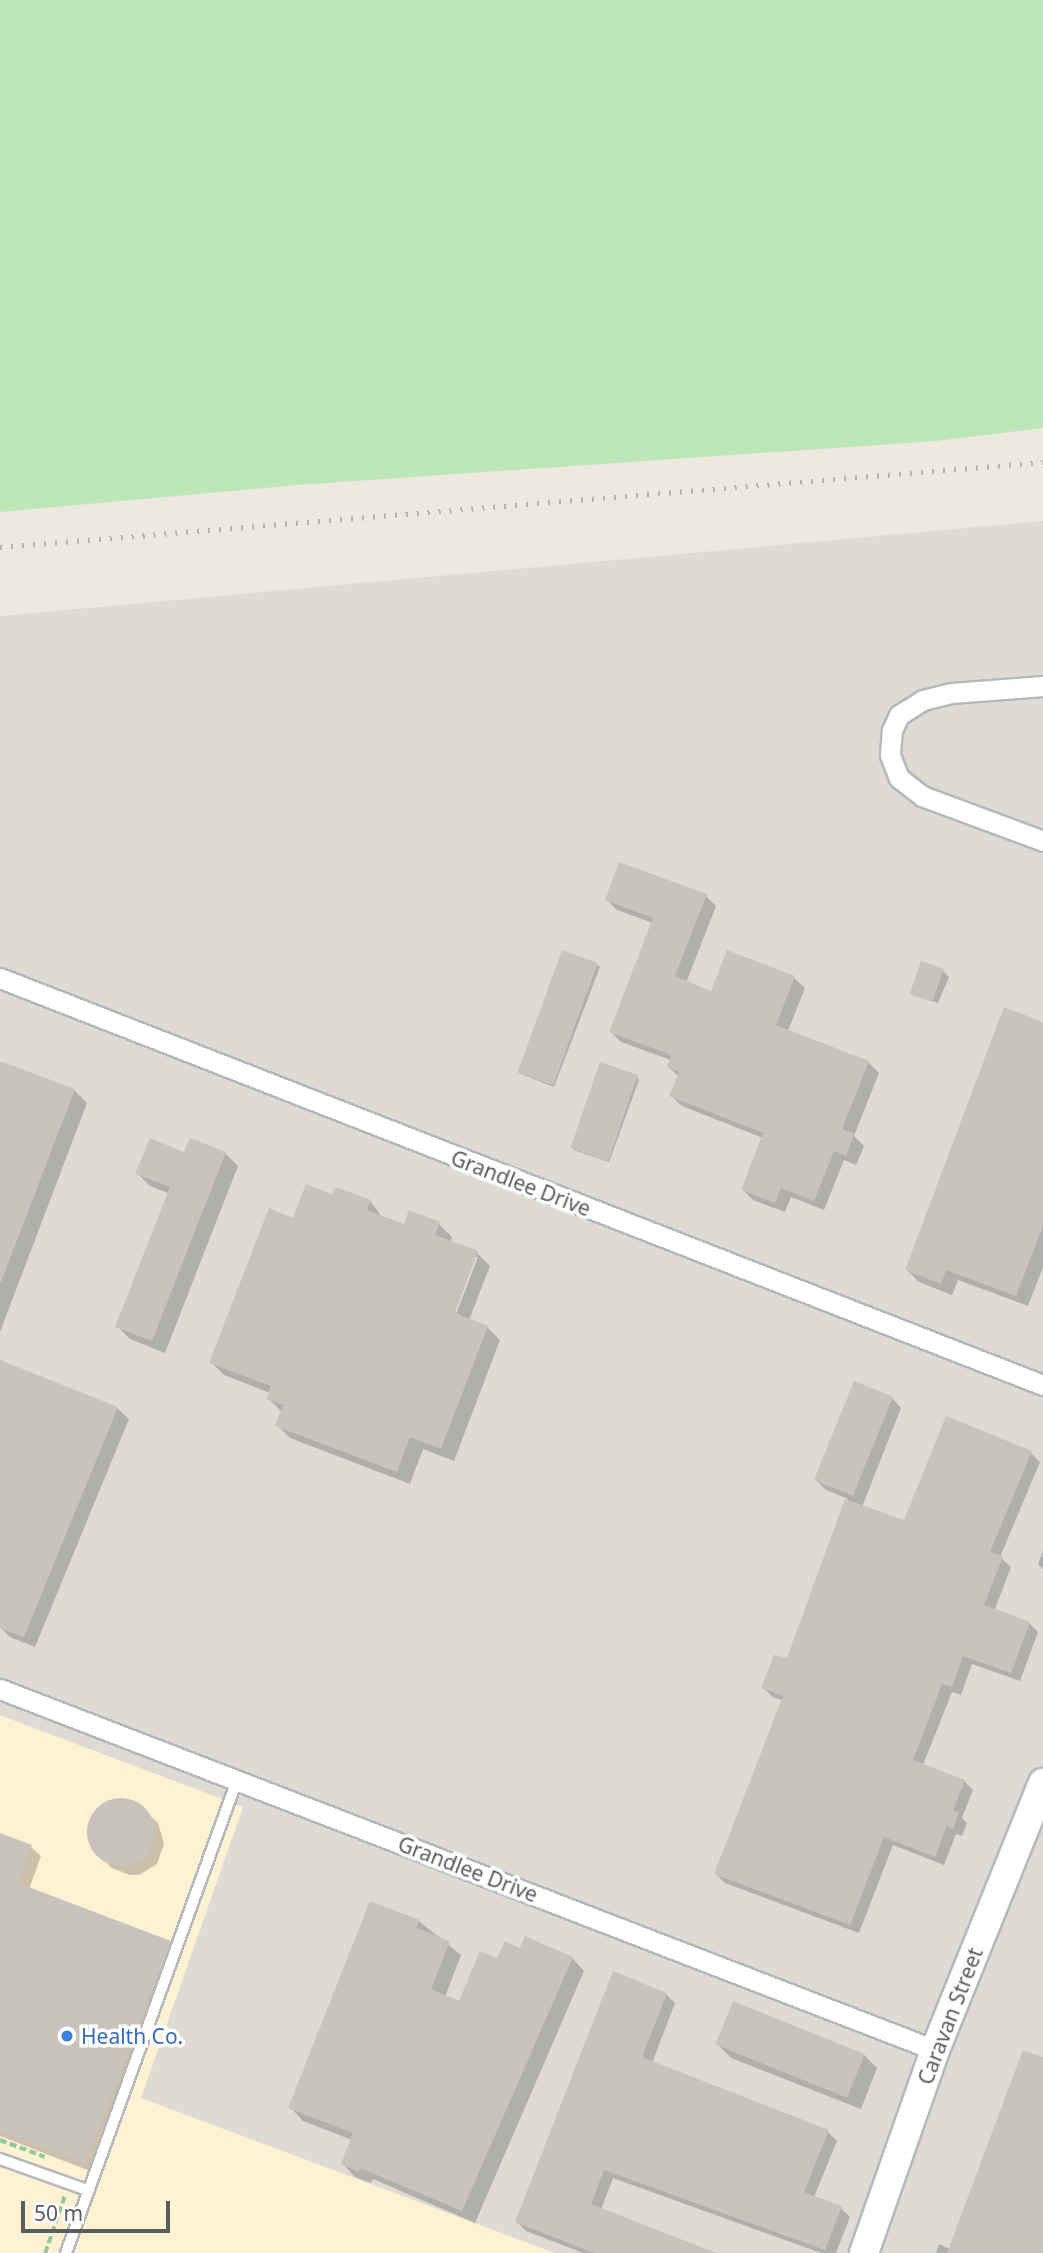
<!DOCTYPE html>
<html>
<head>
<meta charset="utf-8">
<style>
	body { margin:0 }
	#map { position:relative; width:1043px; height:2253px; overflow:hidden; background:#ede9df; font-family:"Noto Sans",sans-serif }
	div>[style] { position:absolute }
	.commercial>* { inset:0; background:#fff2d3 }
	.industrial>* { inset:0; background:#dddbd4 }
	.green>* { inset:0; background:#bce7b9 }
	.shadow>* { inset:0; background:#0003 }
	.building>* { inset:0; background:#c8c4bd; transform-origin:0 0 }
	.round { border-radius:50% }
	.path>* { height:3.5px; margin-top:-1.75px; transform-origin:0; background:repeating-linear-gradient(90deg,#92c89e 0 7px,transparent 0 10.5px) }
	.roads { filter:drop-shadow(2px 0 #b5b9be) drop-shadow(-2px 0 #b5b9be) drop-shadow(0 2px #b5b9be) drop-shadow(0 -2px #b5b9be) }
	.lane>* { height:10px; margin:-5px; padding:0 5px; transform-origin:5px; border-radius:5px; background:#fff }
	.street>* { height:19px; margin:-9.5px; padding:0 9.5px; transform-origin:9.5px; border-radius:9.5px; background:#fff }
	.secondary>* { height:28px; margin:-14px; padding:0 14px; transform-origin:14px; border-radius:14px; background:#fff }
	.rail>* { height:5px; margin-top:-2.5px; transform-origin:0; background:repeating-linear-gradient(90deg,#b2b3b3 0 2px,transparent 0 11px) }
	.dots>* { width:19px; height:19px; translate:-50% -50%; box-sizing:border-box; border:4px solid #fff; border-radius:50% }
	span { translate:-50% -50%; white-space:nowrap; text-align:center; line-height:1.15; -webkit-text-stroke:7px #fff; paint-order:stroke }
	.street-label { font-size:21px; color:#585d62 }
	.shop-label { font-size:21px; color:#366cbe }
	.left { translate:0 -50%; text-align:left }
	.scale { position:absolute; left:21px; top:2201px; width:149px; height:32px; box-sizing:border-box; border:4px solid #585d62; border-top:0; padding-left:9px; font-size:21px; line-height:24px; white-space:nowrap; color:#585d62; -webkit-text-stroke:5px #fff; paint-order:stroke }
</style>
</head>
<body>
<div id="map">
	<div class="commercial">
		<div style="clip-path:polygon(0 1715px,244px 1807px,142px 2098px,555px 2253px,0 2253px)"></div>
	</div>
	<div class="industrial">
		<div style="clip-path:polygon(1043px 521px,1043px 2253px,555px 2253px,141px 2098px,243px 1807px,0 1715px,0 616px)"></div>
	</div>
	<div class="green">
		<div style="clip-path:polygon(0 0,1043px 0,1043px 428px,936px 441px,297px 485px,0 512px)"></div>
	</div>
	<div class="shadow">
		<div style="clip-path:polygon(706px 896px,716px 906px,686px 983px,712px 993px,728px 952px,794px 978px,805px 988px,788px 1031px,868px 1062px,879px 1073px,854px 1136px,864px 1146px,856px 1165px,844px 1160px,824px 1210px,791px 1197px,785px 1212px,753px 1200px,743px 1190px,763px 1138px,682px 1106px,671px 1096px,679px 1077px,669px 1067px,671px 1060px,621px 1042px,611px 1032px,653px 923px,617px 910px,607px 900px)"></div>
		<div style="clip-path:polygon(597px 965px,600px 967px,554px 1087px,521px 1074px,518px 1072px)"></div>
		<div style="clip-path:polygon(943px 971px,949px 977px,938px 1003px,915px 994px,915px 997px,911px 992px)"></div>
		<div style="clip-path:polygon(1043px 1026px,1043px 1267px,1028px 1306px,958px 1280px,952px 1295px,919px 1282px,907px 1270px)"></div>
		<div style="clip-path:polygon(0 1063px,74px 1090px,87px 1103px,0 1332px)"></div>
		<div style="clip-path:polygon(637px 1077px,639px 1080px,609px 1162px,574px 1150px,571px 1147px)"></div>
		<div style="clip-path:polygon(225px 1153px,238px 1166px,165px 1353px,130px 1339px,117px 1326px,170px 1194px,150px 1186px,137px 1173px,185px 1154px)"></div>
		<div style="clip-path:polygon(evenodd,333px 1196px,370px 1201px,382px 1217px,405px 1226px,439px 1224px,452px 1237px,450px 1243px,477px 1253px,490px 1266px,469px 1320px,487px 1327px,500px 1340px,454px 1461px,423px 1449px,410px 1484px,290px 1438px,277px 1425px,282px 1412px,268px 1398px,270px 1393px,224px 1375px,211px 1362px,294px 1220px,333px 1196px,474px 1257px,478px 1257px,453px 1322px,450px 1320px,474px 1257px)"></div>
		<div style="clip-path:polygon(0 1362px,117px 1408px,129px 1419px,35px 1647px,10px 1637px,0 1627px)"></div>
		<div style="clip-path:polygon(892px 1398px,901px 1408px,862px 1507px,905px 1523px,1031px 1453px,1040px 1462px,1000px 1557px,1011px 1567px,995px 1609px,1029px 1623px,1038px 1632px,1020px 1681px,972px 1664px,961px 1695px,952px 1692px,923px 1765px,964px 1781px,973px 1790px,962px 1818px,967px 1823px,962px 1836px,956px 1834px,944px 1865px,893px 1845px,859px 1933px,725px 1883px,716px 1874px,783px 1701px,773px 1697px,763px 1688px,788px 1660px,848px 1499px,826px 1490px,817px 1481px)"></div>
		<div style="clip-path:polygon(1043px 1551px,1043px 1569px,1038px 1564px)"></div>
		<div style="clip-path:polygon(117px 1800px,139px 1805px,147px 1813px,158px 1823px,164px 1844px,157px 1864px,139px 1875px,129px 1875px,110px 1867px,89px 1839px,89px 1829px,98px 1810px)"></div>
		<div style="clip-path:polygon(0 1835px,31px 1847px,41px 1856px,29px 1889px,170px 1942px,180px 1952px,95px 2173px,0 2136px)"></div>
		<div style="clip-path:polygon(419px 1921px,461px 1955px,445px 1997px,460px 2004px,521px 1950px,572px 1958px,584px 1971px,475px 2223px,373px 2179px,371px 2183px,355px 2177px,343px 2164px,352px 2140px,303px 2121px,291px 2108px)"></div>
		<div style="clip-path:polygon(666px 1994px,675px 2003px,652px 2063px,828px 2132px,837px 2141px,814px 2197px,841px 2208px,850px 2217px,836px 2253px,821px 2253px,613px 2178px,601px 2210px,716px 2253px,583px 2253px,526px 2231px,517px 2222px)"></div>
		<div style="clip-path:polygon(718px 2045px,864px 2055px,877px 2068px,861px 2109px,731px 2058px)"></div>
		<div style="clip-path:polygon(1043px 2059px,1043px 2253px,936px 2253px,939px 2244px,950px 2249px)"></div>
	</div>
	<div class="building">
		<div style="clip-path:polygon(619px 862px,707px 894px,675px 976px,711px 991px,727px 950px,795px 976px,776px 1025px,869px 1061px,842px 1129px,854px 1134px,846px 1156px,834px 1151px,814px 1201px,781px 1188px,775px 1203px,741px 1190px,763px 1133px,669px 1096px,679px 1072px,667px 1067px,671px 1055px,609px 1032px,653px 918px,605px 900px)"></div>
		<div style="left:562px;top:950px;width:38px;height:130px;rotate:20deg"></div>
		<div style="left:921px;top:961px;width:24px;height:35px;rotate:19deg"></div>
		<div style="clip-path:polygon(1004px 1007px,1043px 1022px,1043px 1226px,1016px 1296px,946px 1270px,941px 1284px,905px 1270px)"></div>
		<div style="clip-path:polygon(0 1061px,75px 1089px,1px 1282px,0 1282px)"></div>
		<div style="left:600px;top:1062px;width:40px;height:91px;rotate:19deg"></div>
		<div style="clip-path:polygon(150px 1138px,184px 1152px,190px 1138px,226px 1152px,152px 1341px,115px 1327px,170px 1187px,135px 1174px)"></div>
		<div style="clip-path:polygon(306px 1184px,332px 1194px,336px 1187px,371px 1200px,367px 1210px,404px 1224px,409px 1210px,440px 1222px,435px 1235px,478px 1251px,455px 1313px,488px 1326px,441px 1449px,410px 1437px,397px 1472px,275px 1426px,283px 1405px,266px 1399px,271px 1386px,209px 1363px,269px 1208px,293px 1218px)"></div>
		<div style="clip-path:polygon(0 1360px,118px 1407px,24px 1637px,0 1628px)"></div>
		<div style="left:854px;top:1381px;width:42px;height:107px;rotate:22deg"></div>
		<div style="clip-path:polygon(946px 1416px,1032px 1451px,990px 1552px,1003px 1556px,984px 1605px,1030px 1622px,1011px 1673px,963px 1656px,952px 1687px,942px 1684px,913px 1760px,965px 1780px,953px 1810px,959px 1813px,953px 1829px,947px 1826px,935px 1857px,884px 1837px,850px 1925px,714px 1874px,783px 1696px,761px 1688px,774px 1655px,787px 1658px,845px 1499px,904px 1520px)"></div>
		<div class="round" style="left:87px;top:1798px;width:68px;height:68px"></div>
		<div style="clip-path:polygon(0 1833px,32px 1845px,18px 1883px,171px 1941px,85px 2164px,0 2132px)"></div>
		<div style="clip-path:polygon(370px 1901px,420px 1920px,416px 1928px,450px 1941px,431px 1989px,459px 2001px,480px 1951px,497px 1958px,505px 1941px,520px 1948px,525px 1936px,573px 1957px,462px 2211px,360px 2168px,359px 2172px,341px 2164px,353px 2133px,288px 2108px)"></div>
		<div style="clip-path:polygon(613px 1971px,667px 1993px,642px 2057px,829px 2130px,804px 2192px,842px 2206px,825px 2250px,604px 2170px,591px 2204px,716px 2253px,594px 2253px,515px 2222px)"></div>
		<div style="left:733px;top:2001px;width:142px;height:47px;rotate:22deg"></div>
		<div style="clip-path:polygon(1023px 2050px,1043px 2057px,1043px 2253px,947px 2253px)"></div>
	</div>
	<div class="path">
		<div style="left:0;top:2140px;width:48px;rotate:20.7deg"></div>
		<div style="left:45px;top:2253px;width:61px;rotate:-71deg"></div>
	</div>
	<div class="roads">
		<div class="lane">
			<div style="left:0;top:2159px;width:92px;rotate:19.6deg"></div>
			<div style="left:66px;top:2253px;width:503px;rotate:-70.12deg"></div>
		</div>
		<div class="street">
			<div style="left:1043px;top:686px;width:92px;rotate:175.6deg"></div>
			<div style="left:951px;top:693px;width:29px;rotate:166deg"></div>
			<div style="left:923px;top:700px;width:28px;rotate:148deg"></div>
			<div style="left:899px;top:715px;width:17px;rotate:115deg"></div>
			<div style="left:892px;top:730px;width:25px;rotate:95deg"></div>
			<div style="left:890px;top:755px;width:25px;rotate:69deg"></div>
			<div style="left:899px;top:778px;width:29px;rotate:38deg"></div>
			<div style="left:922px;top:796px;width:129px;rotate:20.4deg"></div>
			<div style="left:0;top:978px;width:1120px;rotate:21.32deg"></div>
			<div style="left:0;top:1689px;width:1002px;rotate:21.11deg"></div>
		</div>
		<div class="secondary">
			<div style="left:864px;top:2253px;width:215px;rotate:-70.7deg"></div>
			<div style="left:935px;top:2050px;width:288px;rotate:-68deg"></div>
		</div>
	</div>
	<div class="rail">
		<div style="left:0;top:547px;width:1046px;rotate:-4.66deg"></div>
	</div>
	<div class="dots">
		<div style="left:67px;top:2036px;background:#3f7fe0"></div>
	</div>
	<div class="street-label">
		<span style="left:521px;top:1183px;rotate:21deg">Grandlee Drive</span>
		<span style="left:468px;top:1869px;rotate:21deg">Grandlee Drive</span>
		<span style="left:950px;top:2016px;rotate:-69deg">Caravan Street</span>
	</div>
	<div class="shop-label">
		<span class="left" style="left:81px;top:2036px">Health Co.</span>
	</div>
	<div class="scale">50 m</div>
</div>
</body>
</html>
